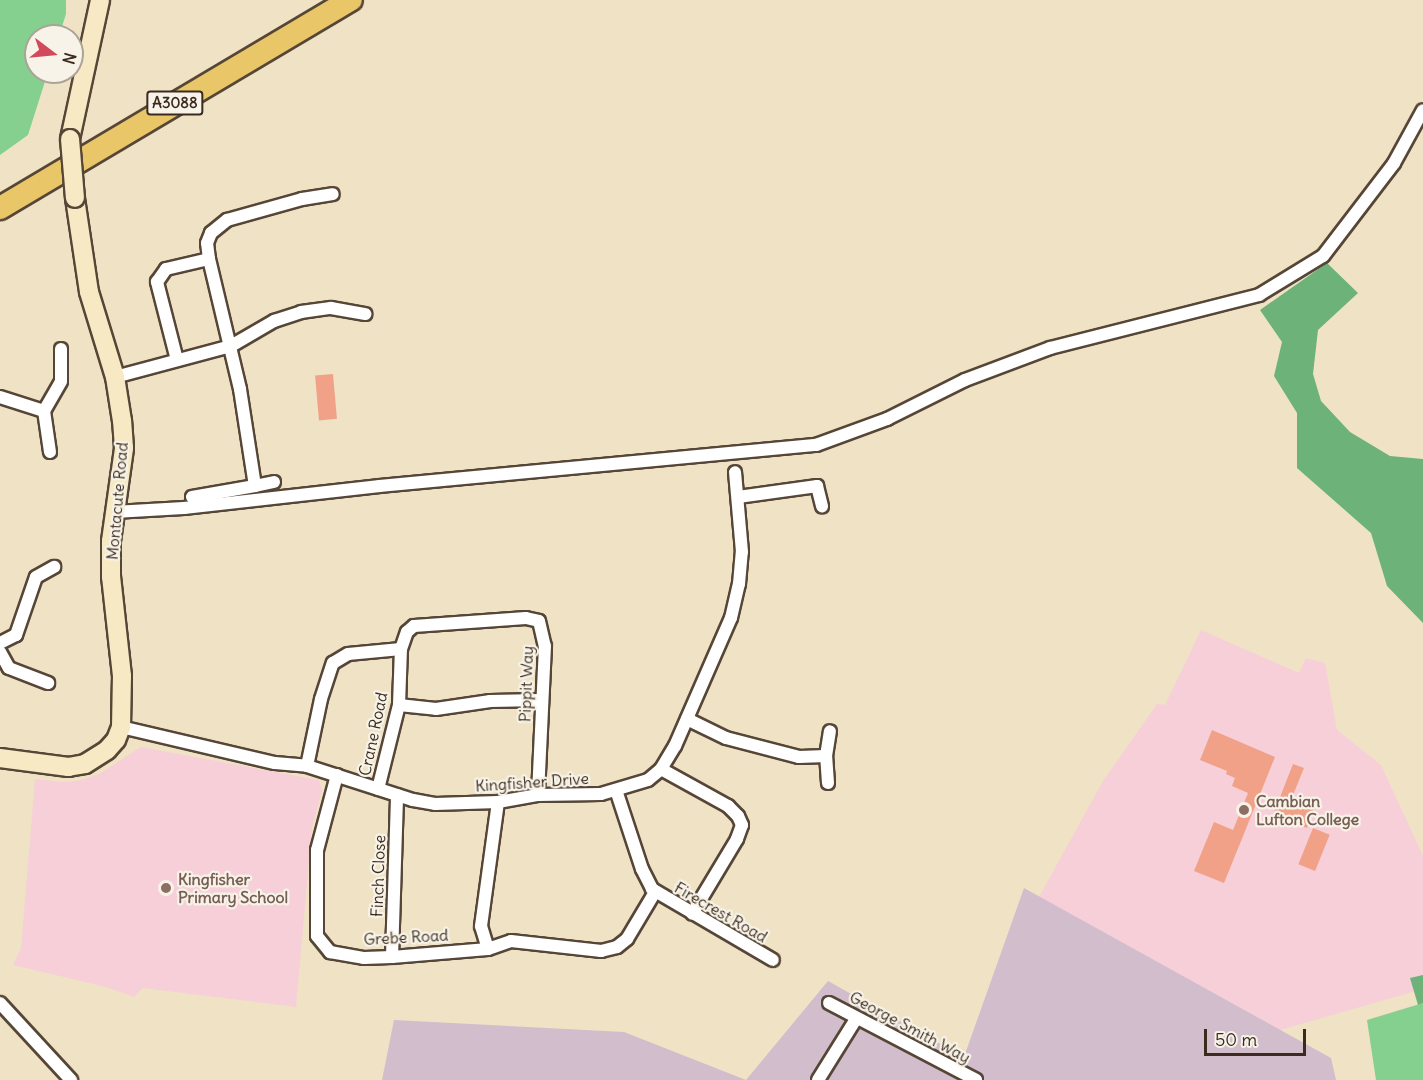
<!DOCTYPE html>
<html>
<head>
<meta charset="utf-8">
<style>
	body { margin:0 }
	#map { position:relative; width:1423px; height:1080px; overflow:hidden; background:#f0e2c5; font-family:Delius,sans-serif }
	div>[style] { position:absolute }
	.built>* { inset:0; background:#f6cfd9 }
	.industrial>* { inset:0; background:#d1bdcb }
	.green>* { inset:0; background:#85d08e }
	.forest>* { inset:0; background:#6cb279 }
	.building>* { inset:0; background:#f1a188; transform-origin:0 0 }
	.roads { filter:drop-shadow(2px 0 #564637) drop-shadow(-2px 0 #564637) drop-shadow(0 2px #564637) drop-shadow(0 -2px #564637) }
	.street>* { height:12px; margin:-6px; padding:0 6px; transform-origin:6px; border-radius:6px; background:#fff }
	.secondary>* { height:18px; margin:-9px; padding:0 9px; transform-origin:9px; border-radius:9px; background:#f6e9c3 }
	.highway>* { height:22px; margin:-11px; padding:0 11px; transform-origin:11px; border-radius:11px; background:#e9c769 }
	.bridges { filter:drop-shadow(2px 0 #564637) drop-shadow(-2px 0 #564637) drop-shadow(0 2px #564637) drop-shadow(0 -2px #564637) }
	.secondary-bridge>* { height:18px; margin:-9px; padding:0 9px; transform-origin:9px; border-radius:9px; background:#f6e9c3 }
	.dots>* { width:16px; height:16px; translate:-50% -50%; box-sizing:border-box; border:3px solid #f7f3e8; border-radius:50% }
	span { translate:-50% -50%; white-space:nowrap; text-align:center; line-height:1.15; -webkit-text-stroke:4.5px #f7f3e8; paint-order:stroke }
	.shield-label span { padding:2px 4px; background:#f7f3e8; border:2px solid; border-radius:4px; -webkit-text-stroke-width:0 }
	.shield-label { font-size:15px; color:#3b2a1e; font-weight:700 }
	.street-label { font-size:16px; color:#3b2a1e }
	.education-label { font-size:16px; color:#785e54; font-weight:700 }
	.left { translate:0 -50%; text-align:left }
	.north { position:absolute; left:24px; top:24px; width:60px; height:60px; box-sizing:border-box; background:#f7f3e8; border:2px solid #aca397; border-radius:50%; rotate:106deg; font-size:16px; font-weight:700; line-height:24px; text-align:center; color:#3b2a1e }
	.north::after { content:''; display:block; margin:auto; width:21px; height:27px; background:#d1495b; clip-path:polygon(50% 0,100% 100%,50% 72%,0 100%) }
	.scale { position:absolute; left:1204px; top:1029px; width:102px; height:27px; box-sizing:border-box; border:3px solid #3b2a1e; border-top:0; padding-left:8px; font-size:18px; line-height:21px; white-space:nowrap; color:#3b2a1e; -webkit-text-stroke:4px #f7f3e8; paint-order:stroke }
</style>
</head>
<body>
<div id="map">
	<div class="built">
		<div style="clip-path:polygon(1201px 630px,1299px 673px,1306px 658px,1325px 663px,1337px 730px,1381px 765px,1423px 856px,1423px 989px,1280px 1030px,1039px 897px,1103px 781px,1157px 704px,1165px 705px)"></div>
		<div style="clip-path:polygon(141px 747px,319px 780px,322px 790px,312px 827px,296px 1007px,143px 988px,134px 997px,106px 987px,13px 965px,21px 948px,35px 779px,66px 782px,81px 780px,99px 774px)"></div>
	</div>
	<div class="industrial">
		<div style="clip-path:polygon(1024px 888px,1331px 1058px,1336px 1080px,382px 1080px,394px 1020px,624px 1032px,746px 1080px,828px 981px,964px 1057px)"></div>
	</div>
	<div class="green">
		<div style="clip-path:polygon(0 0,66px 0,66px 14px,59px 36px,36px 36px,36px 72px,48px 72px,28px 135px,0 155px)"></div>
		<div style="clip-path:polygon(1423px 1003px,1423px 1080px,1376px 1080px,1367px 1020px)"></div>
	</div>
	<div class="forest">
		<div style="clip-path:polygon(1327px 263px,1358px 293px,1318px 330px,1313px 374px,1321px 401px,1350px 432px,1390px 456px,1423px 459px,1423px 623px,1387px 586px,1371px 533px,1297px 468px,1297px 413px,1274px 376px,1282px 342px,1260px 310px)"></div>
		<div style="clip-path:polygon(1423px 975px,1423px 1003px,1418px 1005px,1410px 978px)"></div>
	</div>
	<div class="building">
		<div style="left:333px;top:374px;width:45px;height:18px;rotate:85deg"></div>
		<div style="clip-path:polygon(1212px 730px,1275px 757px,1224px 883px,1194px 871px,1214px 822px,1233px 830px,1248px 793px,1232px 786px,1235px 778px,1226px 774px,1227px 771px,1200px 760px)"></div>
		<div style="clip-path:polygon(1293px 764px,1304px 768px,1291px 800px,1314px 809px,1307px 828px,1273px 815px)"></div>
		<div style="left:1313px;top:828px;width:18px;height:39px;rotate:22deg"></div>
	</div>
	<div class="roads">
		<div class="street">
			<div style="left:177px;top:360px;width:81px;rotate:-104.4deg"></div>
			<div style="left:157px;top:282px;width:16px;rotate:-55deg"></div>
			<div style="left:166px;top:269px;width:44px;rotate:-13.1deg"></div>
			<div style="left:115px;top:377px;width:120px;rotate:-15deg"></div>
			<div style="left:231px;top:346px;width:50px;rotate:-30.2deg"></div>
			<div style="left:274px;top:321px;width:28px;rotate:-18deg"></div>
			<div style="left:301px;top:312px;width:30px;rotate:-8deg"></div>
			<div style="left:331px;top:308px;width:35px;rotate:10deg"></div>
			<div style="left:0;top:397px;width:46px;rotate:17.7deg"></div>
			<div style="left:50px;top:452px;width:41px;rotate:-98.3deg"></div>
			<div style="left:44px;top:411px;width:34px;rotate:-60deg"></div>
			<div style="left:61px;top:381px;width:32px;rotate:-90deg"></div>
			<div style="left:274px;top:482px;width:19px;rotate:168deg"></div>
			<div style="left:255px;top:486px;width:98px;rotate:-98.8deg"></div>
			<div style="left:240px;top:389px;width:134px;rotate:-103.4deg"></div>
			<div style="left:209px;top:259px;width:16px;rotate:-97deg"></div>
			<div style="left:207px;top:243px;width:11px;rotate:-68deg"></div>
			<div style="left:211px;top:233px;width:21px;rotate:-39deg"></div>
			<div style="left:227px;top:220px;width:78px;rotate:-15.6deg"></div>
			<div style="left:302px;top:199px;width:31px;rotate:-9deg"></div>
			<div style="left:192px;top:497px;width:64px;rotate:-9.9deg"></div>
			<div style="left:738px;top:497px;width:80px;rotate:-7.9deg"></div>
			<div style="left:817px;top:486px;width:21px;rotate:76deg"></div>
			<div style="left:114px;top:512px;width:70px;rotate:-3.3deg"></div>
			<div style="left:184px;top:508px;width:197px;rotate:-6.4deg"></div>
			<div style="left:380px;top:486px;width:438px;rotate:-5.4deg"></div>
			<div style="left:816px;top:445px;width:76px;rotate:-20.1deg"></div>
			<div style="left:887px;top:419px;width:87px;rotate:-26.6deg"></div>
			<div style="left:965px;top:380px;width:91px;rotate:-20.6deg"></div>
			<div style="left:1050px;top:348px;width:216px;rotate:-14.2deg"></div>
			<div style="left:1259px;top:295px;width:75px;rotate:-31.4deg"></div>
			<div style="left:1323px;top:256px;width:117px;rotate:-52.6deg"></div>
			<div style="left:1394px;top:163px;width:60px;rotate:-61.3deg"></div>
			<div style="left:0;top:643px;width:18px;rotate:-27deg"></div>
			<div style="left:16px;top:635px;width:61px;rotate:-71deg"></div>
			<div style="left:36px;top:577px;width:21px;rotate:-29deg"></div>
			<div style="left:0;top:652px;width:18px;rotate:61deg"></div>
			<div style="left:9px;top:668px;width:42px;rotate:21deg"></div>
			<div style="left:399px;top:705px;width:37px;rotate:6deg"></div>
			<div style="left:436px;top:709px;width:55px;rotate:-8.4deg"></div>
			<div style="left:490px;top:701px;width:51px;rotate:-1.1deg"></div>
			<div style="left:687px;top:719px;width:43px;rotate:26deg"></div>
			<div style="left:726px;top:738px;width:75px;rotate:14.6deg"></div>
			<div style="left:799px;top:757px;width:27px;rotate:-2deg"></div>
			<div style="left:121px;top:727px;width:158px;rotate:13.2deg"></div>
			<div style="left:275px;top:763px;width:32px;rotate:5deg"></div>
			<div style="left:307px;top:766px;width:111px;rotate:17.8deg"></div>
			<div style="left:413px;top:800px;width:22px;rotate:10deg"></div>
			<div style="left:435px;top:804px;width:63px;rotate:-1.8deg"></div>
			<div style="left:498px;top:802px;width:41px;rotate:-9.9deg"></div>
			<div style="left:538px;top:795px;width:63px;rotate:-0.9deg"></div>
			<div style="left:601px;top:794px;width:49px;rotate:-16.6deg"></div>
			<div style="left:648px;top:780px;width:17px;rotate:-40deg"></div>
			<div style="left:661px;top:769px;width:27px;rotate:-59deg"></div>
			<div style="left:675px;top:746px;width:140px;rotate:-66.4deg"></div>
			<div style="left:731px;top:618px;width:35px;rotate:-77deg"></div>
			<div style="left:739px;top:584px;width:32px;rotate:-85deg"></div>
			<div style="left:742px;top:552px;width:80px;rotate:-95deg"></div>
			<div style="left:307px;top:766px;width:68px;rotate:-78.2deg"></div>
			<div style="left:321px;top:699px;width:38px;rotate:-72deg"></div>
			<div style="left:333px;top:663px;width:17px;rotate:-31deg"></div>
			<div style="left:348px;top:654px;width:53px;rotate:-5.4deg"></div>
			<div style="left:661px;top:769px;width:77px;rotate:28.9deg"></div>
			<div style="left:728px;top:806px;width:14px;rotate:45deg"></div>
			<div style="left:738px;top:816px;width:10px;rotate:66deg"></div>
			<div style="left:742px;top:825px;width:15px;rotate:110deg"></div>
			<div style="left:737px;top:839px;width:87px;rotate:121deg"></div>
			<div style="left:337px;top:775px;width:78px;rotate:104.9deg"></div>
			<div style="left:317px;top:850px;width:86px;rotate:90deg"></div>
			<div style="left:317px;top:936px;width:21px;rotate:51deg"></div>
			<div style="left:330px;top:952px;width:35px;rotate:10deg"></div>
			<div style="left:364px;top:958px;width:28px;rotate:-2deg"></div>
			<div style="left:392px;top:957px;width:96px;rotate:-4.8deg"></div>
			<div style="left:488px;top:949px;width:24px;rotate:-19deg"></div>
			<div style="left:511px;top:941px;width:91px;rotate:6.3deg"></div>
			<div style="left:601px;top:951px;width:16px;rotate:-14deg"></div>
			<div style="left:617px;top:947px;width:13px;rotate:-39deg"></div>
			<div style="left:627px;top:939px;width:55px;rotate:-59.2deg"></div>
			<div style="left:828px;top:783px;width:27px;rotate:-94deg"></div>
			<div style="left:826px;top:756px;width:25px;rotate:-81deg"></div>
			<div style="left:378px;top:789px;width:87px;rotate:-76deg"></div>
			<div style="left:399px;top:705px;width:56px;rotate:-88deg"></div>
			<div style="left:401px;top:649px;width:18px;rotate:-71deg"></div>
			<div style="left:407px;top:632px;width:9px;rotate:-41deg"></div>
			<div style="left:414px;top:626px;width:112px;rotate:-4.1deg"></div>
			<div style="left:526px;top:618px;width:13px;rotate:13deg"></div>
			<div style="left:539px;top:621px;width:26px;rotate:77deg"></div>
			<div style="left:545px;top:646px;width:149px;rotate:92.7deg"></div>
			<div style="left:616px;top:790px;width:83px;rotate:71.8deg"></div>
			<div style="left:642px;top:869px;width:22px;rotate:63deg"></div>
			<div style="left:652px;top:889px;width:140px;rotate:30.4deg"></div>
			<div style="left:488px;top:949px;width:24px;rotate:-107deg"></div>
			<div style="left:481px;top:926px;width:125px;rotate:-82.2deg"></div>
			<div style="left:392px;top:957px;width:162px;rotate:-88.2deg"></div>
			<div style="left:0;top:1003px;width:105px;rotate:47.3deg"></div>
			<div style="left:829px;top:1003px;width:166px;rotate:27.6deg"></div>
			<div style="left:818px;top:1080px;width:72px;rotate:-58.1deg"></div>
		</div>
		<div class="secondary">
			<div style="left:70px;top:139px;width:142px;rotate:-77.8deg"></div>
			<div style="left:0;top:758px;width:69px;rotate:7.5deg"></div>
			<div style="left:68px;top:767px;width:17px;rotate:-10deg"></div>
			<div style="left:85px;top:764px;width:26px;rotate:-32deg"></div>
			<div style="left:107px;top:750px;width:13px;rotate:-48deg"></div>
			<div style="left:116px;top:740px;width:14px;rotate:-69deg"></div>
			<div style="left:121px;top:727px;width:51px;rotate:-88.9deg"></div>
			<div style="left:122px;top:676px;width:100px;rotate:-96.3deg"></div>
			<div style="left:111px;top:577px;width:36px;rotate:-90deg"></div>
			<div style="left:111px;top:541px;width:94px;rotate:-82deg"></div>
			<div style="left:124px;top:448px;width:27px;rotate:-94deg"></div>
			<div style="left:122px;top:421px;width:45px;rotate:-99deg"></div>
			<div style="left:115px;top:377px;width:89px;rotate:-107deg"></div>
			<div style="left:89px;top:292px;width:95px;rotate:-98.5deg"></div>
		</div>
		<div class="highway">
			<div style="left:0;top:208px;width:408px;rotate:-30.7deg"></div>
		</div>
	</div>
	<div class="bridges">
		<div class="secondary-bridge">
			<div style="left:70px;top:139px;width:59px;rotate:85.2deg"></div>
		</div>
	</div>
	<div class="dots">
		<div style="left:1244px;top:810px;background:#8d6e63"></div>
		<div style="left:166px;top:888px;background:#8d6e63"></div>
	</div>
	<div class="shield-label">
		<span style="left:175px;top:103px">A3088</span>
	</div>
	<div class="street-label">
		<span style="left:117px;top:501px;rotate:-85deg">Montacute Road</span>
		<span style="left:526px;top:684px;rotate:-88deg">Pippit Way</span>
		<span style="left:373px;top:734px;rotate:-78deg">Crane Road</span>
		<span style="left:532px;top:782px;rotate:-4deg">Kingfisher Drive</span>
		<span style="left:378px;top:876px;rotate:-88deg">Finch Close</span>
		<span style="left:721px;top:912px;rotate:30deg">Firecrest Road</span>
		<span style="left:406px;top:937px;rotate:-3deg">Grebe Road</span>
		<span style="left:910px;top:1027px;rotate:28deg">George Smith Way</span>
	</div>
	<div class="education-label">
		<span class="left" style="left:1256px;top:810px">Cambian<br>Lufton College</span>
		<span class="left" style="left:178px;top:888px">Kingfisher<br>Primary School</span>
	</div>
	<div class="north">N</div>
	<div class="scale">50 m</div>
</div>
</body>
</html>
